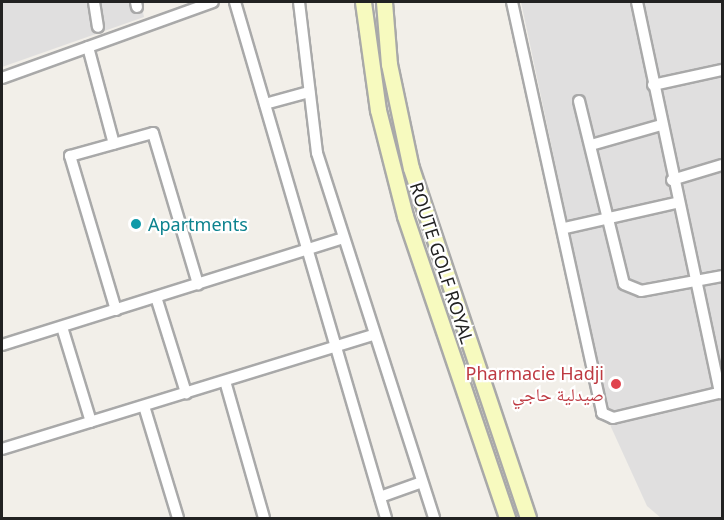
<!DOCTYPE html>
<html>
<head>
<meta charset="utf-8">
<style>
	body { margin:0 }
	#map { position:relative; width:724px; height:520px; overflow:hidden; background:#f2efe9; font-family:"Noto Sans","Noto Naskh Arabic",sans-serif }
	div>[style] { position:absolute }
	.residential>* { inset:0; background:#e0dfdf }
	.roads { filter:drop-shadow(2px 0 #a9a9a9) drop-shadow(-2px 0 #a9a9a9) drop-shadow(0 2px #a9a9a9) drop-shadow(0 -2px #a9a9a9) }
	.street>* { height:10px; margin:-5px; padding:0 5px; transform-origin:5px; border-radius:5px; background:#fff }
	.secondary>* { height:15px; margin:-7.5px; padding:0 7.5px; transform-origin:7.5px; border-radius:7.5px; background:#f7fabf }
	.dots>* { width:16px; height:16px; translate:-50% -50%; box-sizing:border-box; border:3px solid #fff; border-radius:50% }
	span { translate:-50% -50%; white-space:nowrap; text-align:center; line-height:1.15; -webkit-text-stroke:4.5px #fff; paint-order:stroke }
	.culture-label { font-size:18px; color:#0d838f }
	.left { translate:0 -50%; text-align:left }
	.street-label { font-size:18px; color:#222 }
	.health-label { font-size:18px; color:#be3a42 }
	.right { translate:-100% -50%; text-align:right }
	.frame { position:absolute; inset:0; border:3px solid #222; pointer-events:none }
</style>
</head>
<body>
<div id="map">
	<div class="residential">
		<div style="clip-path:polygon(2px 2px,141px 2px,144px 17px,2px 67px)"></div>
		<div style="clip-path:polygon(521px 2px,722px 2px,722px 518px,661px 518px,647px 506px,611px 427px)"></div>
	</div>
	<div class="roads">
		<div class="street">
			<div style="left:94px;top:2px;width:25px;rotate:81deg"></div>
			<div style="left:136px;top:2px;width:5px;rotate:79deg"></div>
			<div style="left:235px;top:2px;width:538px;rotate:73.69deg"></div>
			<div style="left:299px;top:2px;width:152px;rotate:83.2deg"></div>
			<div style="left:317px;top:153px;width:383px;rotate:72.2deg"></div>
			<div style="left:512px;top:2px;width:421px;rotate:77.6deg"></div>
			<div style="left:602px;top:413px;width:12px;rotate:24deg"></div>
			<div style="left:613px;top:418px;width:112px;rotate:-13.4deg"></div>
			<div style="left:637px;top:2px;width:400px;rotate:78deg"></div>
			<div style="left:88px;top:47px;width:100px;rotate:75deg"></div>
			<div style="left:2px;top:78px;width:224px;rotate:-19.8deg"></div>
			<div style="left:653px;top:85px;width:71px;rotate:-12.3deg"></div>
			<div style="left:579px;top:101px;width:188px;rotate:76.2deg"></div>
			<div style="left:624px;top:284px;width:18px;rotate:22deg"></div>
			<div style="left:641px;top:291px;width:82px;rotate:-10.5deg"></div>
			<div style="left:265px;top:104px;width:46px;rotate:-15.3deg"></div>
			<div style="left:591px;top:145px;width:73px;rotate:-15.9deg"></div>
			<div style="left:672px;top:180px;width:52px;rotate:-16.7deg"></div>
			<div style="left:565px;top:228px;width:114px;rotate:-12.7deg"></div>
			<div style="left:156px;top:297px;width:101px;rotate:72.6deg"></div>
			<div style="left:116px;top:310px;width:161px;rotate:-106.6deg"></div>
			<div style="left:70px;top:156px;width:86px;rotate:-15.5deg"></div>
			<div style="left:153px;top:133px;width:158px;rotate:73.4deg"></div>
			<div style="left:62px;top:327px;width:99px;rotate:73deg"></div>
			<div style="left:2px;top:345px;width:357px;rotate:-17.4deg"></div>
			<div style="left:225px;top:381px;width:142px;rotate:74.1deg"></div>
			<div style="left:144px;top:406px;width:117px;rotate:73.1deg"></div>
			<div style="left:2px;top:449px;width:388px;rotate:-17.1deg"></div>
			<div style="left:380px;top:497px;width:41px;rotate:-19.7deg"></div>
		</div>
		<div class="secondary">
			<div style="left:363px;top:2px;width:109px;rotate:82.1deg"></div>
			<div style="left:378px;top:110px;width:109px;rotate:75.7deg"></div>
			<div style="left:405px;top:216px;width:319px;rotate:71.3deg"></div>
			<div style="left:384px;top:2px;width:62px;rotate:85.4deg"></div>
			<div style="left:389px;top:64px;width:106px;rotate:78.1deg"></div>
			<div style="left:411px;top:168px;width:369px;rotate:71.5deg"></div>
		</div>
	</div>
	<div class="dots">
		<div style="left:136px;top:224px;background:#0f9aa8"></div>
		<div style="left:616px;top:384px;background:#e0444e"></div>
	</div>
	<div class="culture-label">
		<span class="left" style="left:148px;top:224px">Apartments</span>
	</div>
	<div class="street-label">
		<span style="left:442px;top:263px;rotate:72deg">ROUTE GOLF ROYAL</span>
	</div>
	<div class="health-label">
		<span class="right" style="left:604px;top:384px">Pharmacie Hadji<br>صيدلية حاجي</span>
	</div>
	<div class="frame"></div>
</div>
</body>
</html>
